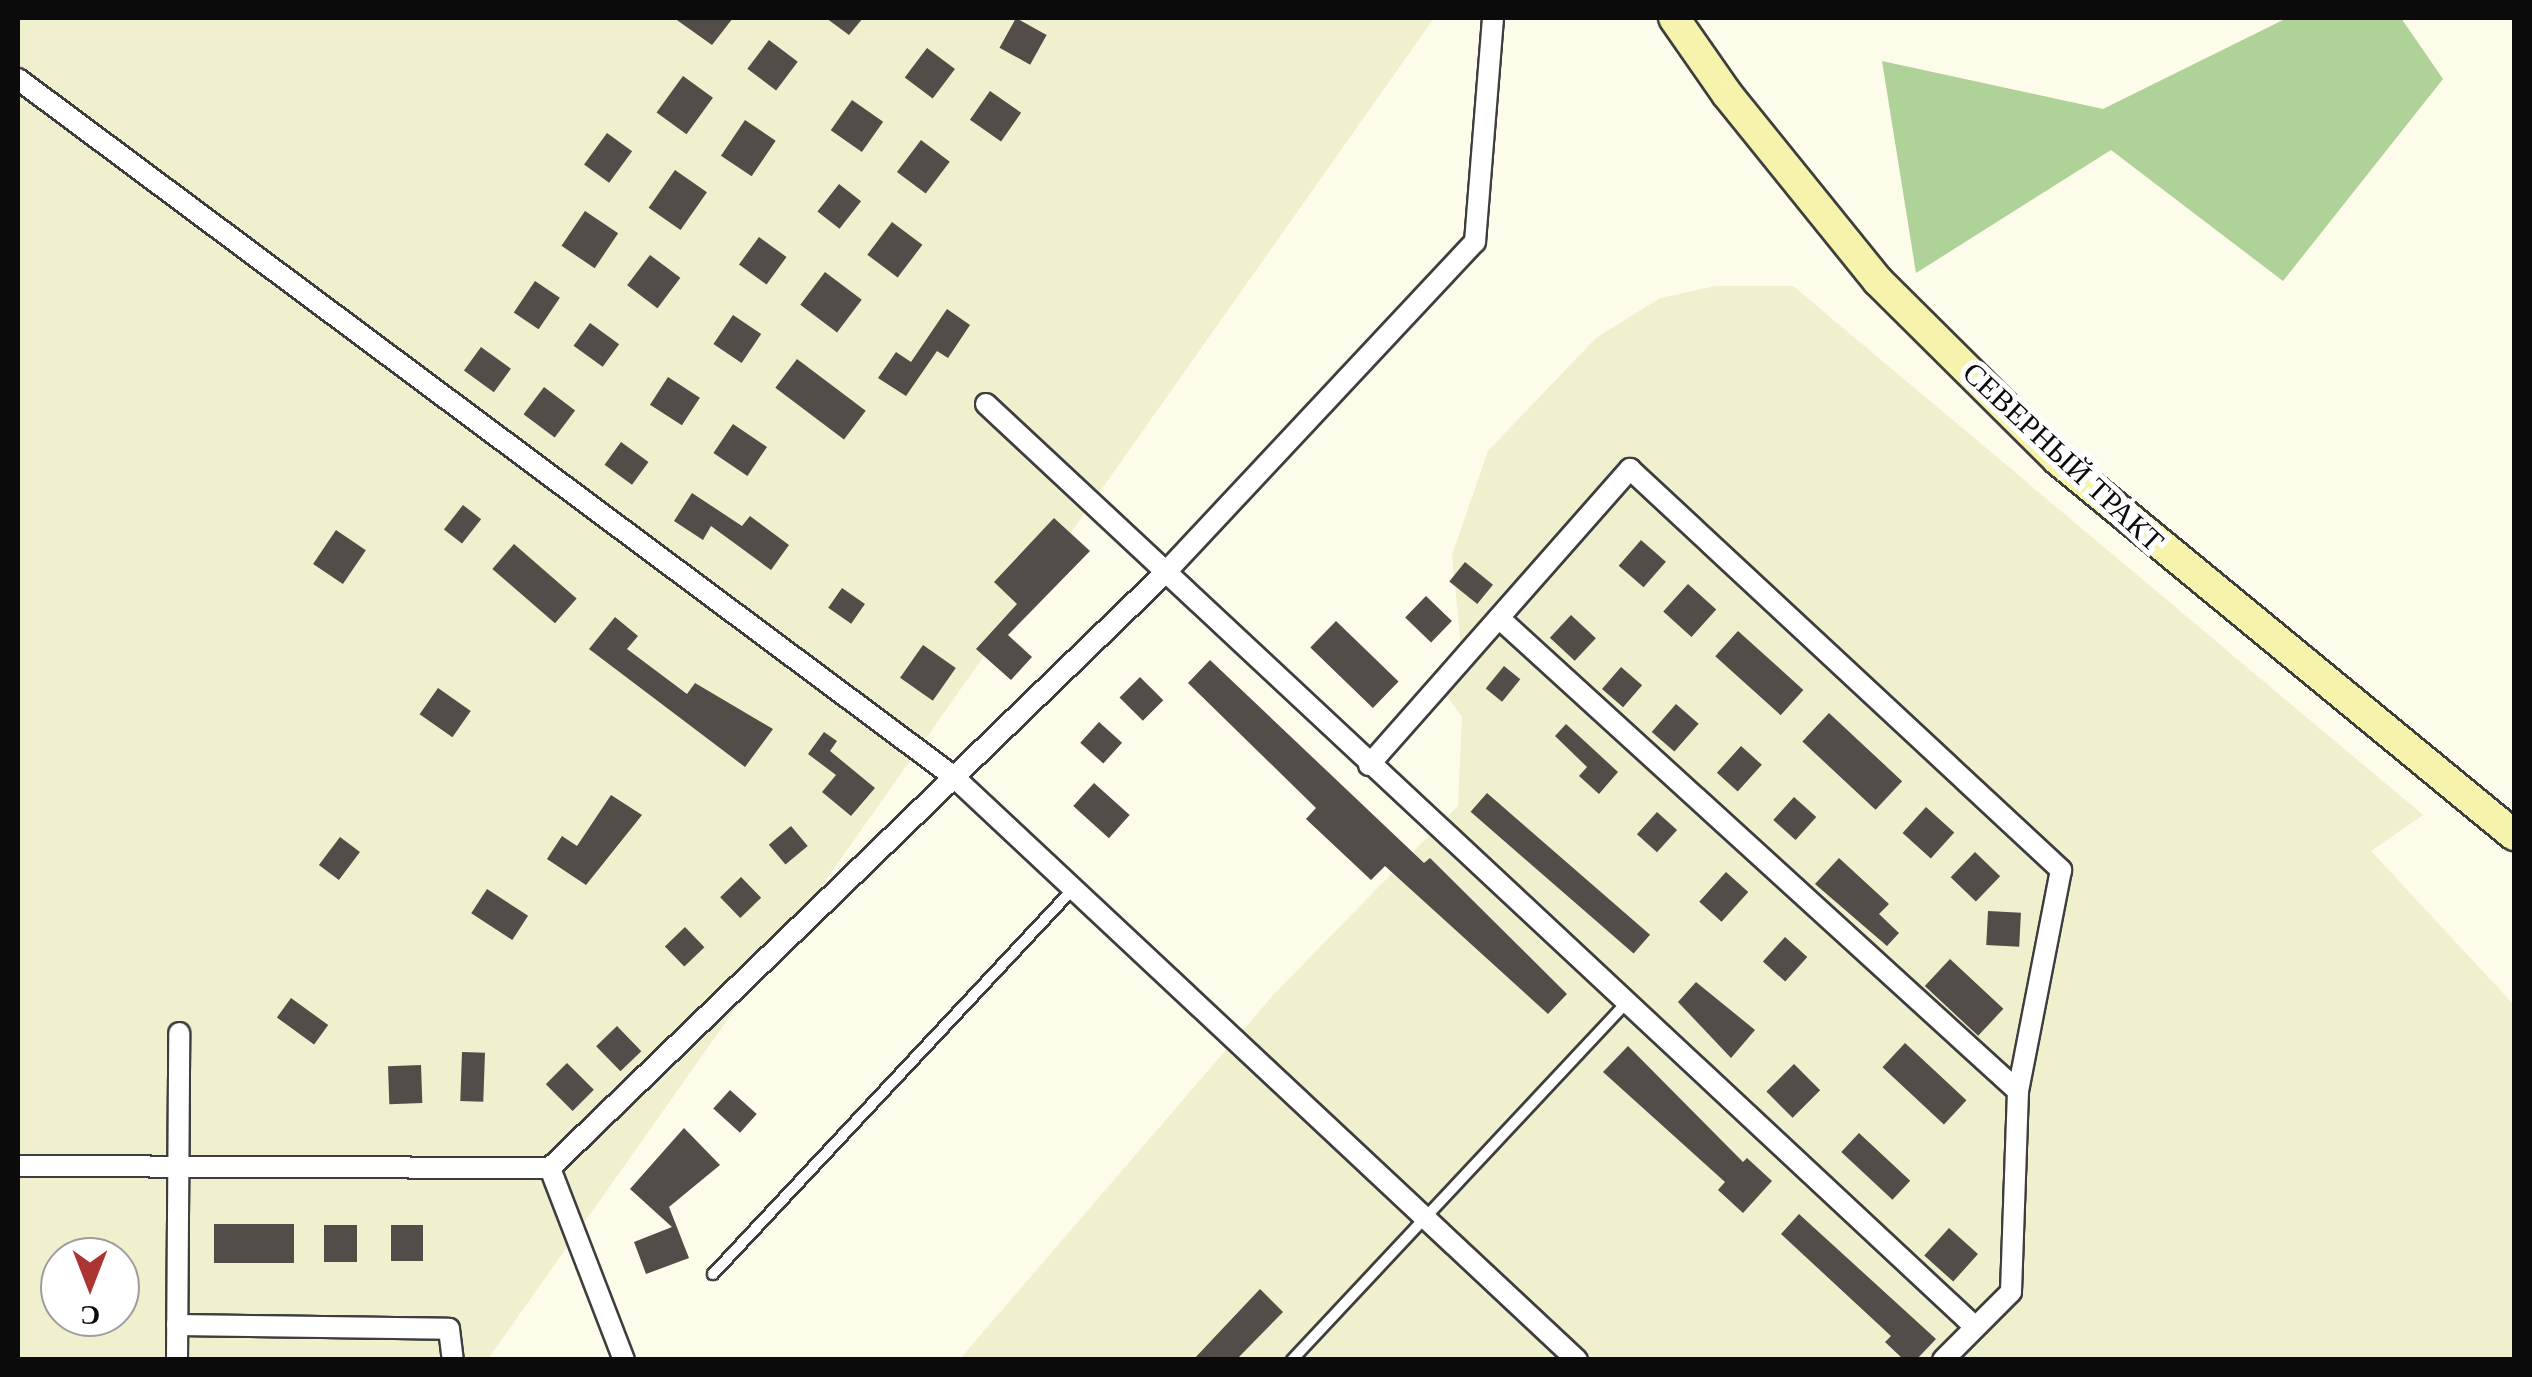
<!DOCTYPE html>
<html>
<head>
<meta charset="utf-8">
<style>
	body { margin:0 }
	#map { position:relative; width:2532px; height:1377px; overflow:hidden; background:#fdfbea; font-family:Georgia,serif }
	div>[style] { position:absolute }
	.farmland>* { inset:0; background:#f0efce }
	.forest>* { inset:0; background:#afd299 }
	.building>* { inset:0; background:#524d48; transform-origin:0 0 }
	.roads { filter:drop-shadow(2px 0 #3e3e3e) drop-shadow(-2px 0 #3e3e3e) drop-shadow(0 2px #3e3e3e) drop-shadow(0 -2px #3e3e3e) }
	.service>* { height:10px; margin:-5px; padding:0 5px; transform-origin:5px; border-radius:5px; background:#fff }
	.minor>* { height:20px; margin:-10px; padding:0 10px; transform-origin:10px; border-radius:10px; background:#fff }
	.secondary>* { height:30px; margin:-15px; padding:0 15px; transform-origin:15px; border-radius:15px; background:#f6f3ac }
	span { translate:-50% -50%; white-space:nowrap; text-align:center; line-height:1.15; -webkit-text-stroke:10px #fff; paint-order:stroke }
	.street-label { font-size:30px; color:#0b0b0b }
	.frame { position:absolute; inset:0; border:20px solid #0b0b0b; pointer-events:none }
	.north { position:absolute; left:40px; top:1237px; width:100px; height:100px; box-sizing:border-box; background:#fff; border:2px solid #9d9d9d; border-radius:50%; rotate:180deg; font-size:28px; font-weight:700; line-height:40px; text-align:center; color:#0b0b0b }
	.north::after { content:''; display:block; margin:auto; width:35px; height:45px; background:#ab3532; clip-path:polygon(50% 0,100% 100%,50% 72%,0 100%) }
</style>
</head>
<body>
<div id="map">
	<div class="farmland">
		<div style="clip-path:polygon(evenodd,18px 18px,1434px 18px,488px 1359px,18px 1359px,18px 18px,60px 1257px,120px 1257px,120px 1317px,60px 1317px,60px 1257px)"></div>
		<div style="clip-path:polygon(1716px 286px,1793px 286px,2423px 815px,2371px 851px,2514px 1005px,2514px 1359px,959px 1360px,1275px 993px,1458px 806px,1462px 717px,1444px 692px,1462px 657px,1452px 555px,1488px 451px,1596px 338px,1660px 298px)"></div>
	</div>
	<div class="forest">
		<div style="clip-path:polygon(2287px 18px,2401px 18px,2443px 79px,2283px 281px,2111px 150px,1916px 273px,1882px 61px,2103px 109px)"></div>
	</div>
	<div class="building">
		<div style="clip-path:polygon(674px 18px,733px 18px,712px 45px)"></div>
		<div style="clip-path:polygon(826px 18px,863px 18px,849px 35px)"></div>
		<div style="left:1016px;top:18px;width:35px;height:34px;rotate:29deg"></div>
		<div style="left:769px;top:40px;width:36px;height:36px;rotate:37deg"></div>
		<div style="left:927px;top:48px;width:35px;height:37px;rotate:37deg"></div>
		<div style="left:683px;top:76px;width:37px;height:45px;rotate:36deg"></div>
		<div style="left:990px;top:91px;width:38px;height:35px;rotate:35deg"></div>
		<div style="left:852px;top:100px;width:38px;height:37px;rotate:35deg"></div>
		<div style="left:745px;top:120px;width:37px;height:43px;rotate:34deg"></div>
		<div style="left:607px;top:133px;width:31px;height:39px;rotate:36deg"></div>
		<div style="left:921px;top:140px;width:36px;height:40px;rotate:37deg"></div>
		<div style="left:675px;top:170px;width:39px;height:46px;rotate:35deg"></div>
		<div style="left:839px;top:184px;width:28px;height:35px;rotate:38deg"></div>
		<div style="left:585px;top:211px;width:40px;height:42px;rotate:34deg"></div>
		<div style="left:892px;top:222px;width:38px;height:41px;rotate:37deg"></div>
		<div style="left:759px;top:237px;width:34px;height:34px;rotate:36deg"></div>
		<div style="left:650px;top:255px;width:38px;height:38px;rotate:37deg"></div>
		<div style="left:825px;top:272px;width:46px;height:41px;rotate:37deg"></div>
		<div style="left:535px;top:281px;width:30px;height:38px;rotate:34deg"></div>
		<div style="clip-path:polygon(947px 309px,970px 325px,948px 358px,937px 351px,906px 396px,878px 378px,896px 352px,911px 362px)"></div>
		<div style="left:733px;top:315px;width:34px;height:35px;rotate:34deg"></div>
		<div style="left:590px;top:323px;width:36px;height:28px;rotate:36deg"></div>
		<div style="left:481px;top:347px;width:37px;height:29px;rotate:36deg"></div>
		<div style="left:797px;top:359px;width:86px;height:36px;rotate:37deg"></div>
		<div style="left:668px;top:377px;width:38px;height:33px;rotate:33deg"></div>
		<div style="left:544px;top:387px;width:39px;height:34px;rotate:37deg"></div>
		<div style="left:733px;top:424px;width:41px;height:35px;rotate:34deg"></div>
		<div style="left:621px;top:442px;width:34px;height:28px;rotate:36deg"></div>
		<div style="clip-path:polygon(692px 493px,742px 526px,750px 516px,789px 545px,771px 570px,711px 526px,703px 540px,674px 521px)"></div>
		<div style="left:463px;top:505px;width:23px;height:31px;rotate:38deg"></div>
		<div style="clip-path:polygon(1054px 518px,1090px 551px,1008px 635px,1032px 657px,1011px 680px,976px 649px,1017px 604px,994px 582px)"></div>
		<div style="left:336px;top:530px;width:36px;height:41px;rotate:34deg"></div>
		<div style="left:1641px;top:540px;width:33px;height:34px;rotate:41deg"></div>
		<div style="left:514px;top:544px;width:83px;height:33px;rotate:41deg"></div>
		<div style="left:1465px;top:562px;width:36px;height:25px;rotate:39deg"></div>
		<div style="left:1688px;top:584px;width:38px;height:37px;rotate:42deg"></div>
		<div style="left:842px;top:588px;width:28px;height:24px;rotate:35deg"></div>
		<div style="left:1426px;top:596px;width:36px;height:30px;rotate:44deg"></div>
		<div style="left:1571px;top:615px;width:34px;height:31px;rotate:43deg"></div>
		<div style="clip-path:polygon(615px 617px,638px 636px,627px 649px,687px 694px,695px 683px,773px 729px,745px 767px,589px 649px)"></div>
		<div style="left:1336px;top:621px;width:87px;height:37px;rotate:44deg"></div>
		<div style="left:1738px;top:631px;width:88px;height:34px;rotate:42deg"></div>
		<div style="left:923px;top:645px;width:40px;height:40px;rotate:35deg"></div>
		<div style="clip-path:polygon(1210px 660px,1424px 863px,1430px 858px,1567px 994px,1548px 1014px,1385px 866px,1371px 880px,1306px 819px,1316px 808px,1188px 683px)"></div>
		<div style="left:1504px;top:666px;width:21px;height:29px;rotate:39deg"></div>
		<div style="left:1621px;top:667px;width:28px;height:29px;rotate:41deg"></div>
		<div style="left:1140px;top:677px;width:33px;height:29px;rotate:45deg"></div>
		<div style="left:438px;top:688px;width:40px;height:32px;rotate:35deg"></div>
		<div style="left:1676px;top:704px;width:30px;height:37px;rotate:41deg"></div>
		<div style="left:1829px;top:713px;width:100px;height:39px;rotate:43deg"></div>
		<div style="left:1099px;top:722px;width:31px;height:28px;rotate:42deg"></div>
		<div style="clip-path:polygon(1566px 724px,1618px 772px,1599px 794px,1579px 776px,1587px 767px,1555px 736px)"></div>
		<div style="clip-path:polygon(824px 732px,837px 741px,830px 751px,875px 788px,851px 816px,822px 792px,836px 775px,808px 754px)"></div>
		<div style="left:1741px;top:746px;width:28px;height:36px;rotate:42deg"></div>
		<div style="left:1094px;top:783px;width:48px;height:31px;rotate:42deg"></div>
		<div style="left:1487px;top:793px;width:216px;height:25px;rotate:41deg"></div>
		<div style="clip-path:polygon(611px 795px,642px 815px,586px 885px,547px 859px,562px 836px,577px 846px)"></div>
		<div style="left:1794px;top:797px;width:30px;height:31px;rotate:42deg"></div>
		<div style="left:1926px;top:807px;width:38px;height:35px;rotate:42deg"></div>
		<div style="left:1657px;top:812px;width:27px;height:30px;rotate:42deg"></div>
		<div style="left:791px;top:826px;width:26px;height:29px;rotate:50deg"></div>
		<div style="left:340px;top:837px;width:25px;height:35px;rotate:37deg"></div>
		<div style="left:1975px;top:852px;width:35px;height:35px;rotate:44deg"></div>
		<div style="clip-path:polygon(1839px 858px,1889px 904px,1879px 914px,1899px 933px,1887px 946px,1815px 884px)"></div>
		<div style="left:1726px;top:872px;width:30px;height:40px;rotate:42deg"></div>
		<div style="left:741px;top:877px;width:29px;height:29px;rotate:46deg"></div>
		<div style="left:487px;top:889px;width:49px;height:29px;rotate:33deg"></div>
		<div style="left:1988px;top:911px;width:33px;height:34px;rotate:3deg"></div>
		<div style="left:685px;top:927px;width:28px;height:28px;rotate:46deg"></div>
		<div style="left:1785px;top:937px;width:30px;height:33px;rotate:42deg"></div>
		<div style="left:1950px;top:959px;width:73px;height:37px;rotate:43deg"></div>
		<div style="clip-path:polygon(1696px 982px,1755px 1030px,1731px 1058px,1678px 1002px)"></div>
		<div style="left:291px;top:998px;width:46px;height:24px;rotate:36deg"></div>
		<div style="left:617px;top:1026px;width:35px;height:29px;rotate:46deg"></div>
		<div style="left:1905px;top:1043px;width:84px;height:33px;rotate:43deg"></div>
		<div style="clip-path:polygon(1628px 1046px,1743px 1162px,1747px 1158px,1772px 1181px,1743px 1213px,1718px 1190px,1725px 1182px,1603px 1072px)"></div>
		<div style="left:462px;top:1052px;width:23px;height:49px;rotate:2deg"></div>
		<div style="left:567px;top:1063px;width:38px;height:30px;rotate:45deg"></div>
		<div style="left:1794px;top:1064px;width:37px;height:39px;rotate:45deg"></div>
		<div style="left:421px;top:1065px;width:38px;height:33px;rotate:88deg"></div>
		<div style="left:730px;top:1090px;width:36px;height:25px;rotate:42deg"></div>
		<div style="clip-path:polygon(684px 1128px,720px 1165px,669px 1207px,689px 1258px,646px 1274px,634px 1242px,672px 1227px,630px 1189px)"></div>
		<div style="left:1859px;top:1133px;width:70px;height:26px;rotate:43deg"></div>
		<div style="clip-path:polygon(1799px 1214px,1936px 1339px,1916px 1360px,1904px 1360px,1885px 1342px,1891px 1336px,1781px 1234px)"></div>
		<div style="left:294px;top:1224px;width:39px;height:80px;rotate:90deg"></div>
		<div style="left:324px;top:1225px;width:33px;height:37px"></div>
		<div style="left:391px;top:1225px;width:32px;height:36px"></div>
		<div style="left:1949px;top:1228px;width:39px;height:37px;rotate:42deg"></div>
		<div style="clip-path:polygon(1260px 1289px,1283px 1312px,1236px 1360px,1193px 1360px)"></div>
	</div>
	<div class="roads">
		<div class="service">
			<div style="left:713px;top:1274px;width:527px;rotate:-46.92deg"></div>
			<div style="left:1292px;top:1360px;width:489px;rotate:-46.9deg"></div>
		</div>
		<div class="minor">
			<div style="left:18px;top:79px;width:1168px;rotate:36.71deg"></div>
			<div style="left:954px;top:777px;width:853px;rotate:43.1deg"></div>
			<div style="left:986px;top:404px;width:1353px;rotate:43.02deg"></div>
			<div style="left:1499px;top:618px;width:702px;rotate:42.35deg"></div>
			<div style="left:1369px;top:765px;width:395px;rotate:-48.6deg"></div>
			<div style="left:1630px;top:469px;width:589px;rotate:42.93deg"></div>
			<div style="left:2061px;top:870px;width:225px;rotate:101deg"></div>
			<div style="left:2018px;top:1091px;width:201px;rotate:92deg"></div>
			<div style="left:2011px;top:1292px;width:96px;rotate:135deg"></div>
			<div style="left:18px;top:1166px;width:532px;rotate:0.22deg"></div>
			<div style="left:177px;top:1325px;width:272px;rotate:0.8deg"></div>
			<div style="left:449px;top:1329px;width:31px;rotate:83deg"></div>
			<div style="left:177px;top:1360px;width:327px;rotate:-89.6deg"></div>
			<div style="left:624px;top:1360px;width:206px;rotate:-111.1deg"></div>
			<div style="left:550px;top:1168px;width:854px;rotate:-44.05deg"></div>
			<div style="left:1164px;top:574px;width:455px;rotate:-46.9deg"></div>
			<div style="left:1475px;top:242px;width:225px;rotate:-85.4deg"></div>
		</div>
		<div class="secondary">
			<div style="left:1674px;top:18px;width:93px;rotate:55.1deg"></div>
			<div style="left:1727px;top:94px;width:240px;rotate:51.1deg"></div>
			<div style="left:1878px;top:281px;width:252px;rotate:44.8deg"></div>
			<div style="left:2057px;top:459px;width:592px;rotate:39.45deg"></div>
		</div>
	</div>
	<div class="street-label">
		<span style="left:2063px;top:457px;rotate:43deg">СЕВЕРНЫЙ ТРАКТ</span>
	</div>
	<div class="frame"></div>
	<div class="north">С</div>
</div>
</body>
</html>
